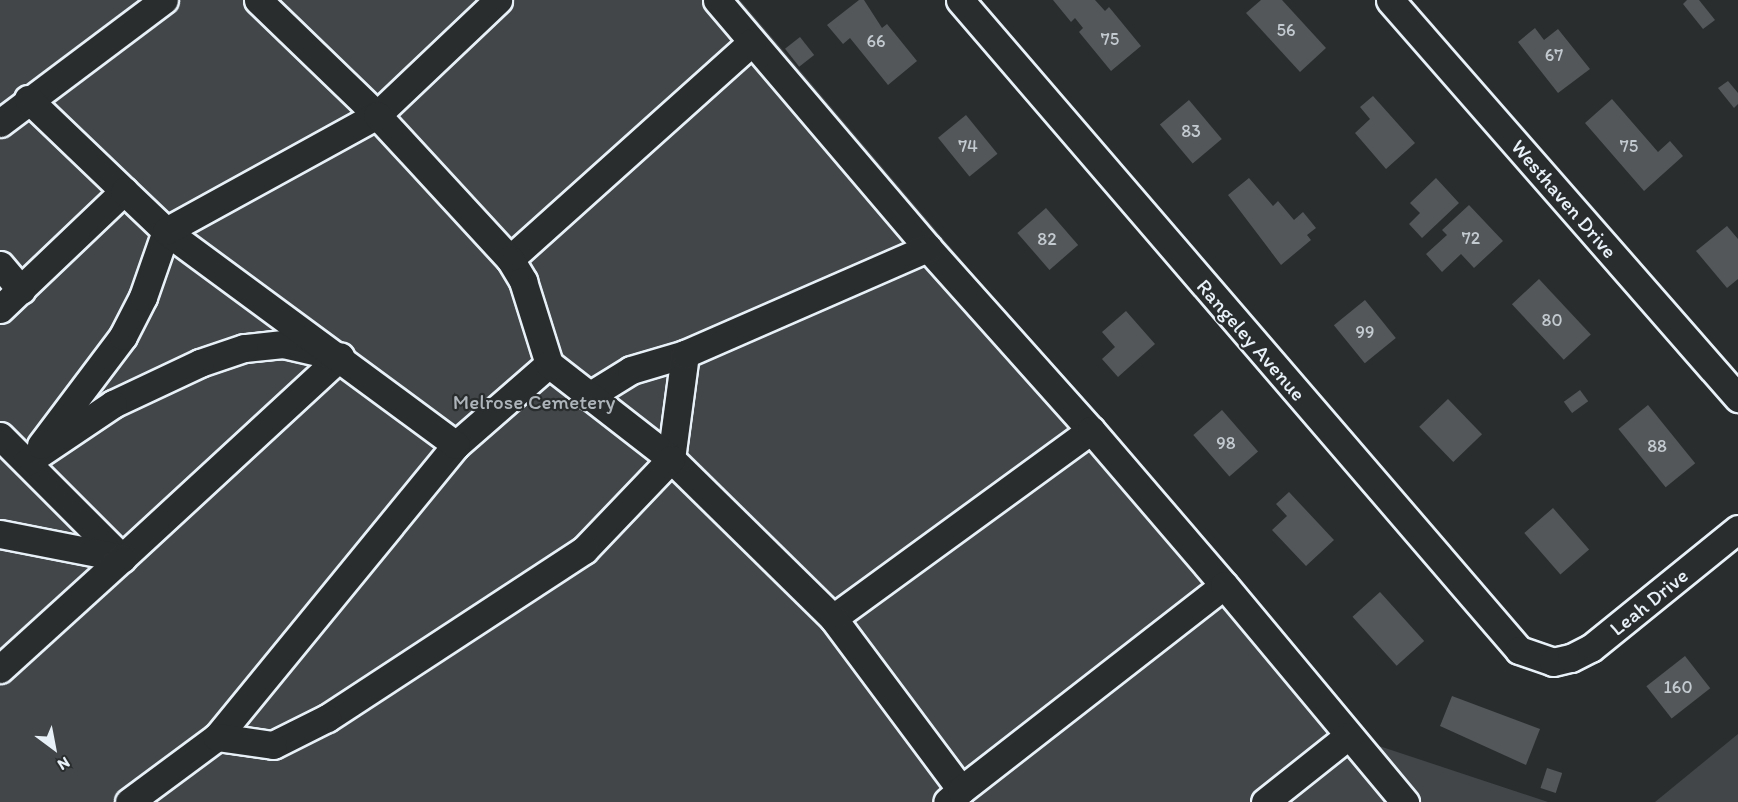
<!DOCTYPE html>
<html>
<head>
<meta charset="utf-8">
<style>
	body { margin:0 }
	#map { position:relative; width:1738px; height:802px; overflow:hidden; background:#2a2d2e; font-family:Itim,sans-serif }
	div>[style] { position:absolute }
	.green>* { inset:0; background:#424648 }
	.building>* { inset:0; background:#535759; transform-origin:0 0 }
	.roads { filter:drop-shadow(2px 0 #e8f1f8) drop-shadow(-2px 0 #e8f1f8) drop-shadow(0 2px #e8f1f8) drop-shadow(0 -2px #e8f1f8) }
	.minor>* { height:27px; margin:-13.5px; padding:0 13.5px; transform-origin:13.5px; border-radius:13.5px; background:#2a2d2e }
	span { translate:-50% -50%; white-space:nowrap; text-align:center; line-height:1.15; -webkit-text-stroke:4.5px #2a2d2e; paint-order:stroke }
	.number-label { font-size:18px; color:#c3cad0 }
	.number-label span { -webkit-text-stroke-width:0 }
	.street-label { font-size:21px; color:#e8f1f8 }
	.park-label { font-size:21px; color:#aeb5ba }
	.north { position:absolute; left:24px; top:718px; width:60px; height:60px; -webkit-text-stroke:4px #2a2d2e; paint-order:stroke; rotate:148deg; font-size:16px; font-weight:700; line-height:24px; text-align:center; color:#e8f1f8 }
	.north::after { content:''; display:block; margin:auto; width:21px; height:27px; background:#e8f1f8; clip-path:polygon(50% 0,100% 100%,50% 72%,0 100%) }
</style>
</head>
<body>
<div id="map">
	<div class="green">
		<div style="clip-path:polygon(0 0,740px 0,1373px 744px,1548px 802px,0 802px)"></div>
		<div style="clip-path:polygon(1738px 734px,1738px 802px,1655px 802px)"></div>
	</div>
	<div class="building">
		<div style="clip-path:polygon(859px 0,864px 0,882px 28px,887px 24px,917px 61px,888px 85px,850px 38px,843px 44px,827px 25px)"></div>
		<div style="clip-path:polygon(1053px 0,1095px 0,1105px 11px,1109px 7px,1141px 46px,1111px 71px,1079px 32px,1083px 28px,1075px 18px,1071px 22px)"></div>
		<div style="clip-path:polygon(1261px 0,1282px 0,1326px 48px,1300px 72px,1246px 13px)"></div>
		<div style="clip-path:polygon(1687px 0,1699px 0,1715px 20px,1703px 29px,1683px 4px)"></div>
		<div style="clip-path:polygon(1535px 28px,1544px 40px,1558px 29px,1590px 69px,1558px 93px,1518px 42px)"></div>
		<div style="left:800px;top:37px;width:23px;height:19px;rotate:52deg"></div>
		<div style="clip-path:polygon(1728px 81px,1738px 93px,1738px 104px,1734px 108px,1718px 88px)"></div>
		<div style="clip-path:polygon(1373px 96px,1415px 143px,1386px 169px,1355px 133px,1370px 119px,1360px 107px)"></div>
		<div style="clip-path:polygon(1612px 99px,1658px 152px,1670px 141px,1683px 156px,1644px 191px,1585px 123px)"></div>
		<div style="left:1189px;top:100px;width:51px;height:38px;rotate:50deg"></div>
		<div style="left:966px;top:115px;width:50px;height:36px;rotate:51deg"></div>
		<div style="clip-path:polygon(1249px 178px,1273px 206px,1278px 201px,1294px 220px,1303px 212px,1316px 228px,1307px 235px,1311px 240px,1281px 265px,1228px 195px)"></div>
		<div style="clip-path:polygon(1436px 178px,1459px 203px,1422px 238px,1409px 224px,1420px 213px,1410px 203px)"></div>
		<div style="clip-path:polygon(1469px 205px,1503px 241px,1474px 268px,1461px 254px,1442px 272px,1426px 254px,1447px 235px,1442px 230px)"></div>
		<div style="left:1046px;top:208px;width:49px;height:38px;rotate:49deg"></div>
		<div style="clip-path:polygon(1727px 226px,1738px 239px,1738px 279px,1727px 288px,1696px 251px)"></div>
		<div style="left:1539px;top:279px;width:76px;height:37px;rotate:47deg"></div>
		<div style="left:1365px;top:300px;width:49px;height:40px;rotate:51deg"></div>
		<div style="clip-path:polygon(1126px 311px,1155px 344px,1118px 377px,1102px 359px,1115px 347px,1102px 332px)"></div>
		<div style="left:1580px;top:390px;width:14px;height:20px;rotate:54deg"></div>
		<div style="left:1448px;top:399px;width:49px;height:40px;rotate:46deg"></div>
		<div style="left:1648px;top:405px;width:75px;height:38px;rotate:51deg"></div>
		<div style="left:1222px;top:410px;width:55px;height:38px;rotate:49deg"></div>
		<div style="clip-path:polygon(1289px 492px,1334px 540px,1306px 566px,1272px 530px,1287px 516px,1276px 504px)"></div>
		<div style="left:1553px;top:508px;width:55px;height:38px;rotate:49deg"></div>
		<div style="left:1380px;top:592px;width:66px;height:37px;rotate:48deg"></div>
		<div style="left:1685px;top:656px;width:41px;height:49px;rotate:52deg"></div>
		<div style="clip-path:polygon(1452px 696px,1540px 729px,1526px 765px,1440px 726px)"></div>
		<div style="left:1547px;top:768px;width:16px;height:21px;rotate:18deg"></div>
	</div>
	<div class="roads">
		<div class="minor">
			<div style="left:258px;top:0;width:165px;rotate:44deg"></div>
			<div style="left:377px;top:115px;width:167px;rotate:-43.5deg"></div>
			<div style="left:717px;top:0;width:326px;rotate:49.6deg"></div>
			<div style="left:928px;top:248px;width:244px;rotate:48.2deg"></div>
			<div style="left:1091px;top:430px;width:319px;rotate:143.9deg"></div>
			<div style="left:833px;top:618px;width:214px;rotate:53.3deg"></div>
			<div style="left:961px;top:790px;width:18px;rotate:139deg"></div>
			<div style="left:960px;top:0;width:857px;rotate:49.3deg"></div>
			<div style="left:1519px;top:650px;width:36px;rotate:19deg"></div>
			<div style="left:1553px;top:662px;width:18px;rotate:-13deg"></div>
			<div style="left:1571px;top:658px;width:22px;rotate:-27deg"></div>
			<div style="left:1591px;top:648px;width:189px;rotate:-39deg"></div>
			<div style="left:1390px;top:0;width:529px;rotate:48.83deg"></div>
			<div style="left:0;top:123px;width:205px;rotate:-36.9deg"></div>
			<div style="left:510px;top:259px;width:325px;rotate:-41.9deg"></div>
			<div style="left:0;top:265px;width:33px;rotate:50deg"></div>
			<div style="left:0;top:309px;width:171px;rotate:-43.6deg"></div>
			<div style="left:124px;top:191px;width:133px;rotate:-136.2deg"></div>
			<div style="left:589px;top:396px;width:49px;rotate:-31.8deg"></div>
			<div style="left:631px;top:370px;width:56px;rotate:-16.5deg"></div>
			<div style="left:1091px;top:430px;width:204px;rotate:49.4deg"></div>
			<div style="left:0;top:436px;width:173px;rotate:45deg"></div>
			<div style="left:122px;top:558px;width:297px;rotate:-42.7deg"></div>
			<div style="left:340px;top:357px;width:58px;rotate:-167.2deg"></div>
			<div style="left:283px;top:344px;width:39px;rotate:174deg"></div>
			<div style="left:244px;top:348px;width:46px;rotate:161.2deg"></div>
			<div style="left:200px;top:363px;width:96px;rotate:154.8deg"></div>
			<div style="left:113px;top:404px;width:104px;rotate:146deg"></div>
			<div style="left:41px;top:445px;width:136px;rotate:-53deg"></div>
			<div style="left:123px;top:336px;width:44px;rotate:-62.9deg"></div>
			<div style="left:143px;top:297px;width:70px;rotate:-70.8deg"></div>
			<div style="left:166px;top:231px;width:58px;rotate:-136.4deg"></div>
			<div style="left:456px;top:445px;width:123px;rotate:-41.1deg"></div>
			<div style="left:0;top:534px;width:124px;rotate:11.1deg"></div>
			<div style="left:122px;top:558px;width:165px;rotate:137.7deg"></div>
			<div style="left:833px;top:618px;width:227px;rotate:-135.5deg"></div>
			<div style="left:671px;top:459px;width:106px;rotate:-82.4deg"></div>
			<div style="left:685px;top:354px;width:265px;rotate:-23.6deg"></div>
			<div style="left:961px;top:790px;width:333px;rotate:-37.9deg"></div>
			<div style="left:1224px;top:585px;width:283px;rotate:50.2deg"></div>
			<div style="left:129px;top:802px;width:109px;rotate:-36.5deg"></div>
			<div style="left:217px;top:737px;width:377px;rotate:-50.7deg"></div>
			<div style="left:456px;top:445px;width:360px;rotate:-143.6deg"></div>
			<div style="left:166px;top:231px;width:241px;rotate:-28.8deg"></div>
			<div style="left:377px;top:115px;width:196px;rotate:47.3deg"></div>
			<div style="left:510px;top:259px;width:26px;rotate:59deg"></div>
			<div style="left:523px;top:281px;width:87px;rotate:72.6deg"></div>
			<div style="left:549px;top:364px;width:155px;rotate:37.9deg"></div>
			<div style="left:671px;top:459px;width:126px;rotate:133.7deg"></div>
			<div style="left:584px;top:550px;width:307px;rotate:146.8deg"></div>
			<div style="left:327px;top:718px;width:60px;rotate:153.4deg"></div>
			<div style="left:273px;top:745px;width:57px;rotate:-171.9deg"></div>
			<div style="left:1265px;top:802px;width:106px;rotate:-38.5deg"></div>
		</div>
	</div>
	<div class="number-label">
		<span style="left:1286px;top:30px">56</span>
		<span style="left:1110px;top:39px">75</span>
		<span style="left:876px;top:41px">66</span>
		<span style="left:1554px;top:55px">67</span>
		<span style="left:1191px;top:131px">83</span>
		<span style="left:968px;top:146px">74</span>
		<span style="left:1629px;top:146px">75</span>
		<span style="left:1471px;top:238px">72</span>
		<span style="left:1047px;top:239px">82</span>
		<span style="left:1552px;top:320px">80</span>
		<span style="left:1365px;top:332px">99</span>
		<span style="left:1226px;top:443px">98</span>
		<span style="left:1657px;top:446px">88</span>
		<span style="left:1678px;top:687px">160</span>
	</div>
	<div class="street-label">
		<span style="left:1564px;top:199px;rotate:49deg">Westhaven Drive</span>
		<span style="left:1251px;top:340px;rotate:49deg">Rangeley Avenue</span>
		<span style="left:1649px;top:602px;rotate:-39deg">Leah Drive</span>
	</div>
	<div class="park-label">
		<span style="left:534px;top:402px">Melrose Cemetery</span>
	</div>
	<div class="north">N</div>
</div>
</body>
</html>
